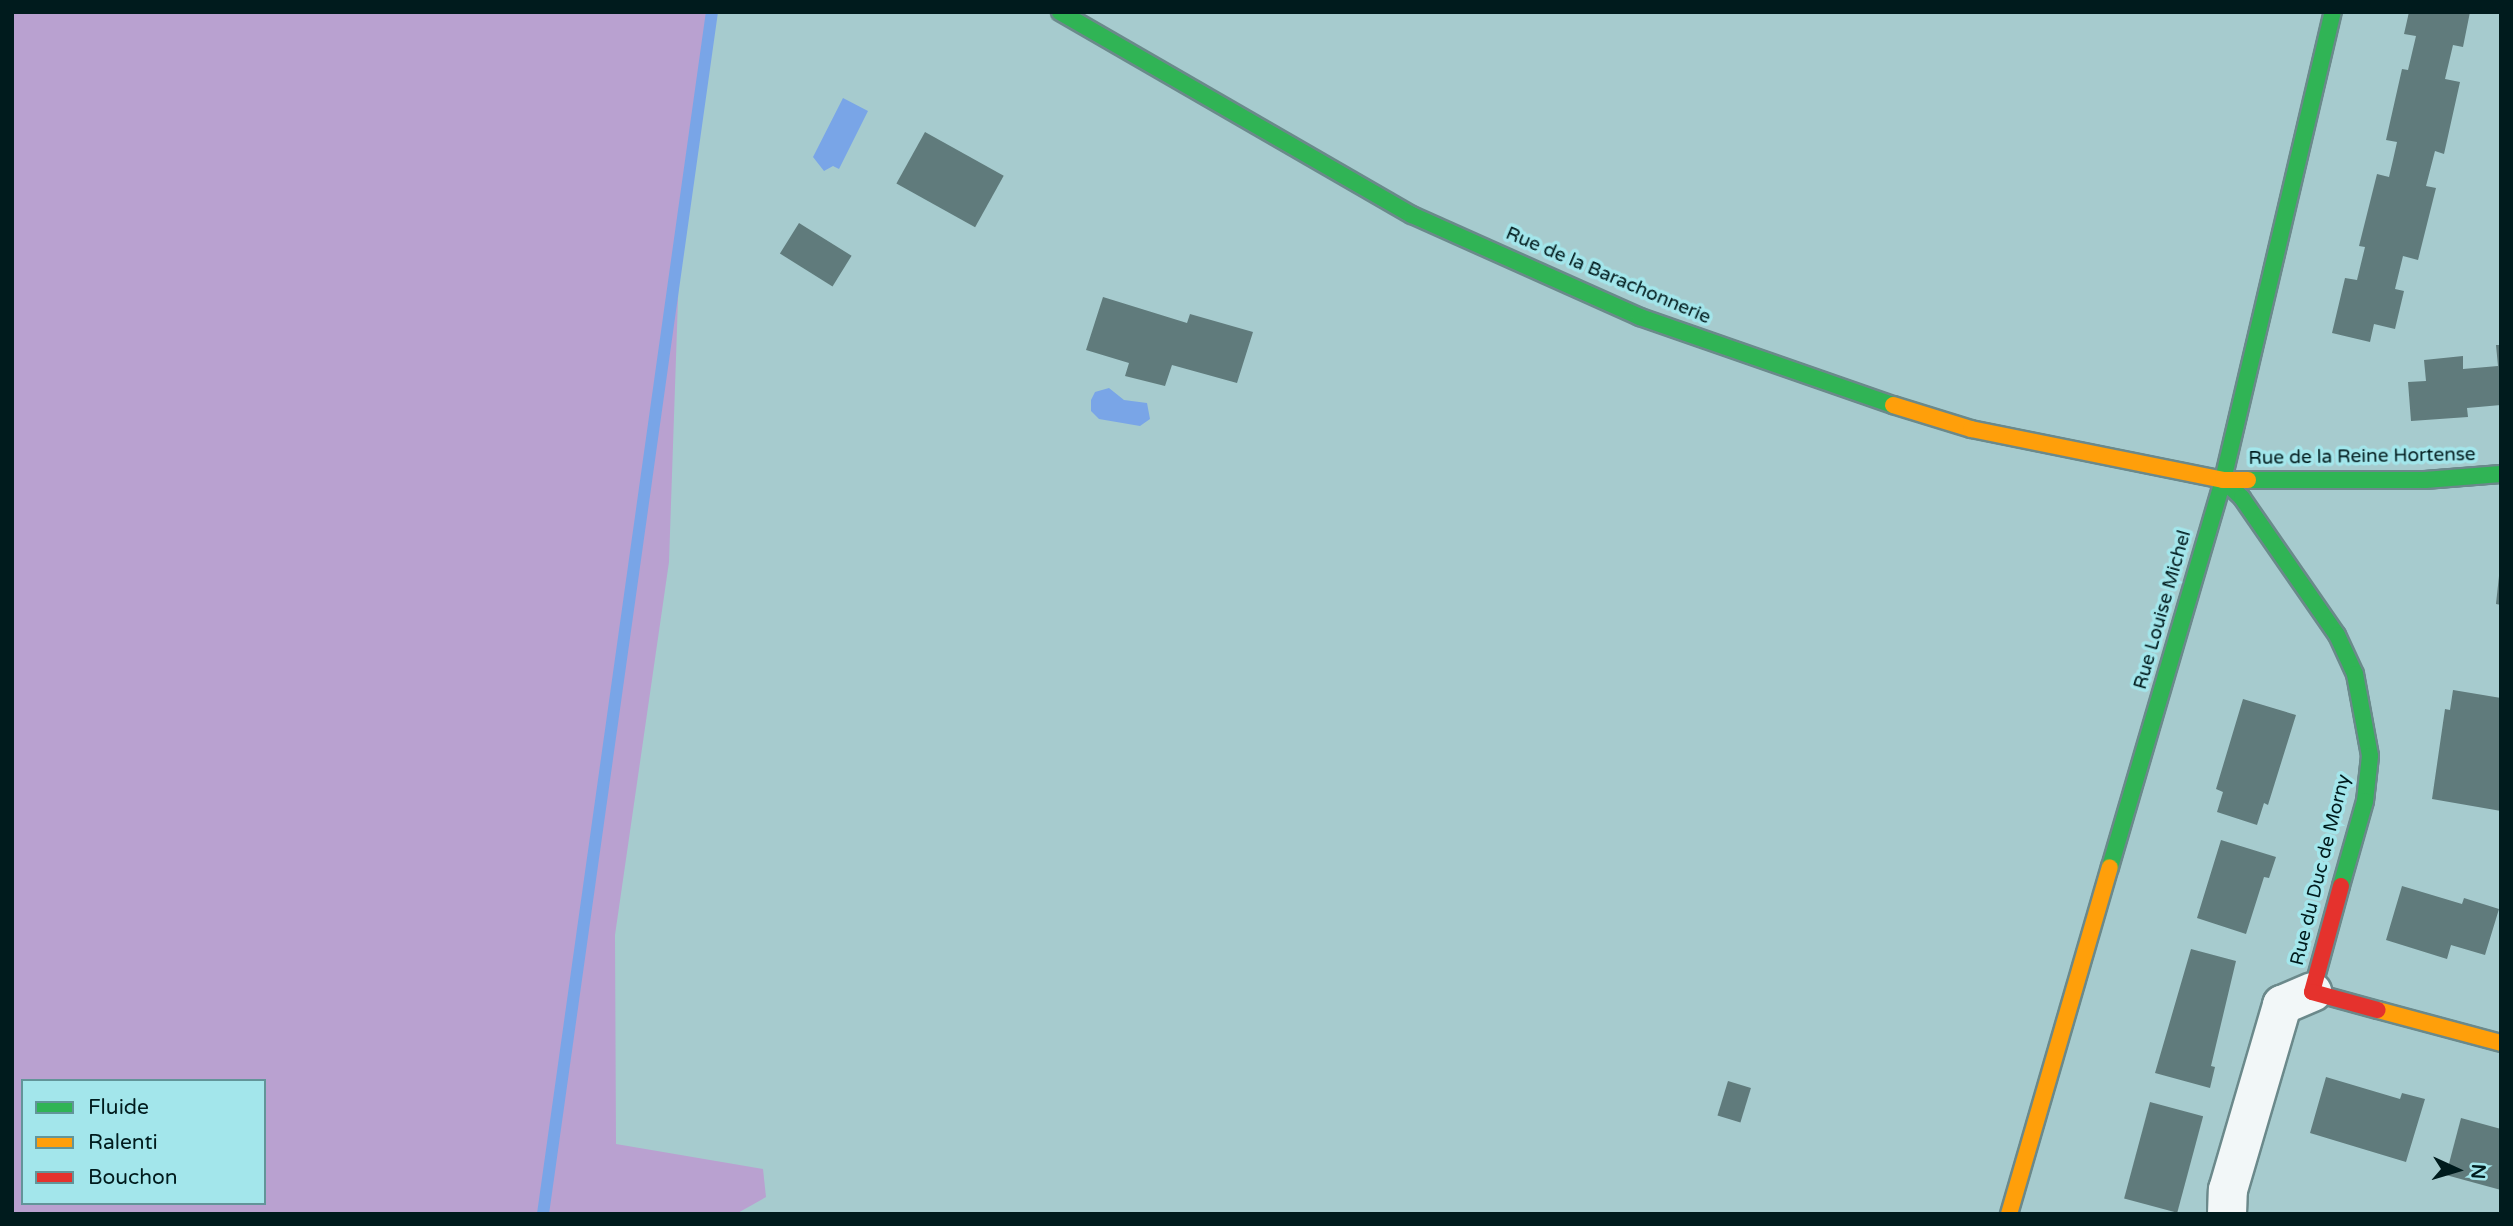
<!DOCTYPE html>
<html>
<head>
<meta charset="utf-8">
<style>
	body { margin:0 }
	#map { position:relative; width:2513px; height:1226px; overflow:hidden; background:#a6cbce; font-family:"Varela Round",sans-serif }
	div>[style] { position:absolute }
	.green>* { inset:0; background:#b9a1d0 }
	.water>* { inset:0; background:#79a5e7 }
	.stream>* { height:12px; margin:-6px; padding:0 6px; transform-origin:6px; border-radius:6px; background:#79a5e7 }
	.building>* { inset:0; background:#607b7c; transform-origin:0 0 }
	.roads { filter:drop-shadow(2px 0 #6b898b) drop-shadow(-2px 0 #6b898b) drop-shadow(0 2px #6b898b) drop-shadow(0 -2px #6b898b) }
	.street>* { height:38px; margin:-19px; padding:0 19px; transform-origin:19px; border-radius:19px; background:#f2f7f8 }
	.fast>* { height:16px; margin:-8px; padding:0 8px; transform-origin:8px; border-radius:8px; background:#30b455 }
	.slow>* { height:16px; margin:-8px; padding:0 8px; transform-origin:8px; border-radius:8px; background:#ff9f0a }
	.jam>* { height:16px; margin:-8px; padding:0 8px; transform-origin:8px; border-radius:8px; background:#e5322d }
	span { translate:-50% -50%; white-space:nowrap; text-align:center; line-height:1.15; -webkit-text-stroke:7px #a3e6eb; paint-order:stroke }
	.street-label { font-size:19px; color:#001b1d }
	.frame { position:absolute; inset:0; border:14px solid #001b1d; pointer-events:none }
	.legend { position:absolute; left:21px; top:1079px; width:245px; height:126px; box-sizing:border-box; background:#a3e6eb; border:2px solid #629599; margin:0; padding:9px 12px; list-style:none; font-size:21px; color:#001b1d }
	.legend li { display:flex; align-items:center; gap:14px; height:35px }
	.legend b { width:35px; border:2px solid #629599 }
	.north { position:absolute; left:2422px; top:1135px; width:70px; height:70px; -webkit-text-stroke:5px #a3e6eb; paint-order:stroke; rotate:94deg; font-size:19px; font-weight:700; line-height:28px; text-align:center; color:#001b1d }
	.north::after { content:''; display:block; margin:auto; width:24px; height:32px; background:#001b1d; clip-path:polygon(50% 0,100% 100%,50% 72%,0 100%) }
</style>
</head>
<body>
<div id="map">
	<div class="green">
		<div style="clip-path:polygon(evenodd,12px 12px,711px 12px,681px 212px,669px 562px,615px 935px,616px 1144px,763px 1169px,766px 1197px,736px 1214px,12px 1214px,12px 12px,23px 1081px,264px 1081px,264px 1203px,23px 1203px,23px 1081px)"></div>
	</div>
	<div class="water">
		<div style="clip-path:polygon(843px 98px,868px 111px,839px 169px,833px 166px,824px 171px,813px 157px)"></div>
		<div style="clip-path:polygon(1109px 388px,1124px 400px,1147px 403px,1150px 419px,1140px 426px,1099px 419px,1091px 411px,1091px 400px,1095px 392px)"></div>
	</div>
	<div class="stream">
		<div style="left:543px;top:1214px;width:1214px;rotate:-82deg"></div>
	</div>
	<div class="building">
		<div style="clip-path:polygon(2409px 12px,2470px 12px,2463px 47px,2453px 45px,2445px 79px,2460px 82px,2444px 154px,2435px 151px,2426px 186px,2436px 188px,2418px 260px,2403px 256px,2395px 289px,2404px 291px,2395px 329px,2374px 324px,2370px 342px,2332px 333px,2345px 278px,2357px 280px,2365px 247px,2359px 246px,2377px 174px,2389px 177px,2393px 160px,2397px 142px,2386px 140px,2402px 69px,2408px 70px,2416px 36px,2404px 34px)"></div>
		<div style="left:925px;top:132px;width:90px;height:59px;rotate:29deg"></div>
		<div style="left:799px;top:223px;width:62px;height:36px;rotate:32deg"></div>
		<div style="clip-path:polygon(1103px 297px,1187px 323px,1190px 314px,1253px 332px,1237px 383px,1172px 365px,1165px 386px,1125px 376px,1129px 363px,1086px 350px)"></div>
		<div style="clip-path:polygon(2496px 345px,2501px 345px,2501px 405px,2467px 408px,2468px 417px,2411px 421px,2408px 382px,2426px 381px,2424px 360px,2463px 356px,2463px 369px,2498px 366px)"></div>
		<div style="clip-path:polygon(2499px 576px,2501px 576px,2501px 605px,2496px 604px)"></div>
		<div style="clip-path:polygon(2453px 690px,2501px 698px,2501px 811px,2432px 799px,2445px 709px,2450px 710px)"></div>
		<div style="clip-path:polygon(2243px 699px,2296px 715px,2268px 805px,2264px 803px,2257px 825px,2217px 812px,2223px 792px,2216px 789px)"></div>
		<div style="clip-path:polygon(2221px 840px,2276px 857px,2269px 878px,2264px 877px,2246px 934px,2197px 918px)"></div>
		<div style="clip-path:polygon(2402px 886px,2462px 904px,2464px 898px,2499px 909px,2485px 955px,2451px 945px,2447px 959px,2386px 940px)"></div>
		<div style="clip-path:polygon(2191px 949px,2236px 961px,2211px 1066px,2215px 1067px,2210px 1088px,2155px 1073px)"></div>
		<div style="clip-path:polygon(2326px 1077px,2400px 1099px,2402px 1093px,2425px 1099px,2406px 1162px,2310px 1133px)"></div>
		<div style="left:1728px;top:1081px;width:24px;height:36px;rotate:17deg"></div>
		<div style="left:2150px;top:1102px;width:55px;height:100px;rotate:15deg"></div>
		<div style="clip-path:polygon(2461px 1118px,2501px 1129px,2501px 1190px,2446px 1175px)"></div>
	</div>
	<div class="roads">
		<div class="street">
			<div style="left:2227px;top:1214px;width:24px;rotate:-88deg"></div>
			<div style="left:2228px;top:1190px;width:193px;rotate:-73.7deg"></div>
			<div style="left:2282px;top:1005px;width:33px;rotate:-23deg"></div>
		</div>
		<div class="fast">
			<div style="left:1060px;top:12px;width:406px;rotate:30deg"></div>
			<div style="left:1412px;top:215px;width:250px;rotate:24.1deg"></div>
			<div style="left:1640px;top:317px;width:268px;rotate:19.2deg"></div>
			<div style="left:2223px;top:480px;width:26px;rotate:43deg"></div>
			<div style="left:2242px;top:498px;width:167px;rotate:55.3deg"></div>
			<div style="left:2337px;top:635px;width:43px;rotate:65.2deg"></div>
			<div style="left:2355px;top:674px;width:83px;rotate:79.6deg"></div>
			<div style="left:2370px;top:756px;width:45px;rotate:96.3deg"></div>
			<div style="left:2365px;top:801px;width:88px;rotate:105.8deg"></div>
			<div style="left:2248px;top:480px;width:177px"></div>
			<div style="left:2425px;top:480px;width:76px;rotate:-4.5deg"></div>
			<div style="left:2110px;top:867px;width:403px;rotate:-73.7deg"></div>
			<div style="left:2223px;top:480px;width:481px;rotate:-76.8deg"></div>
		</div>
		<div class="slow">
			<div style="left:1893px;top:405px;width:82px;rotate:17.1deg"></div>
			<div style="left:1971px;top:429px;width:257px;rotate:11.4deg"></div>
			<div style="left:2223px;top:480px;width:25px"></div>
			<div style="left:2378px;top:1010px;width:127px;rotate:15deg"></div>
			<div style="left:2009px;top:1214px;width:361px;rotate:-73.8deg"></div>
		</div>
		<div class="jam">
			<div style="left:2341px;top:886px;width:110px;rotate:105.3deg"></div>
			<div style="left:2312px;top:992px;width:68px;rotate:15.3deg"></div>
		</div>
	</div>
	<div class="street-label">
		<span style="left:1608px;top:276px;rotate:23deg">Rue de la Barachonnerie</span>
		<span style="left:2362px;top:457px;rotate:-1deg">Rue de la Reine Hortense</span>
		<span style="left:2163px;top:610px;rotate:-74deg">Rue Louise Michel</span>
		<span style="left:2321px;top:870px;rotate:-76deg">Rue du Duc de Morny</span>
	</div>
	<div class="frame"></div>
	<ul class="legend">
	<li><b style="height:9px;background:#30b455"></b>Fluide</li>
	<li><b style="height:9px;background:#ff9f0a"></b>Ralenti</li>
	<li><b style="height:9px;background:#e5322d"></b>Bouchon</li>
	</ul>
	<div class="north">N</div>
</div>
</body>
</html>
